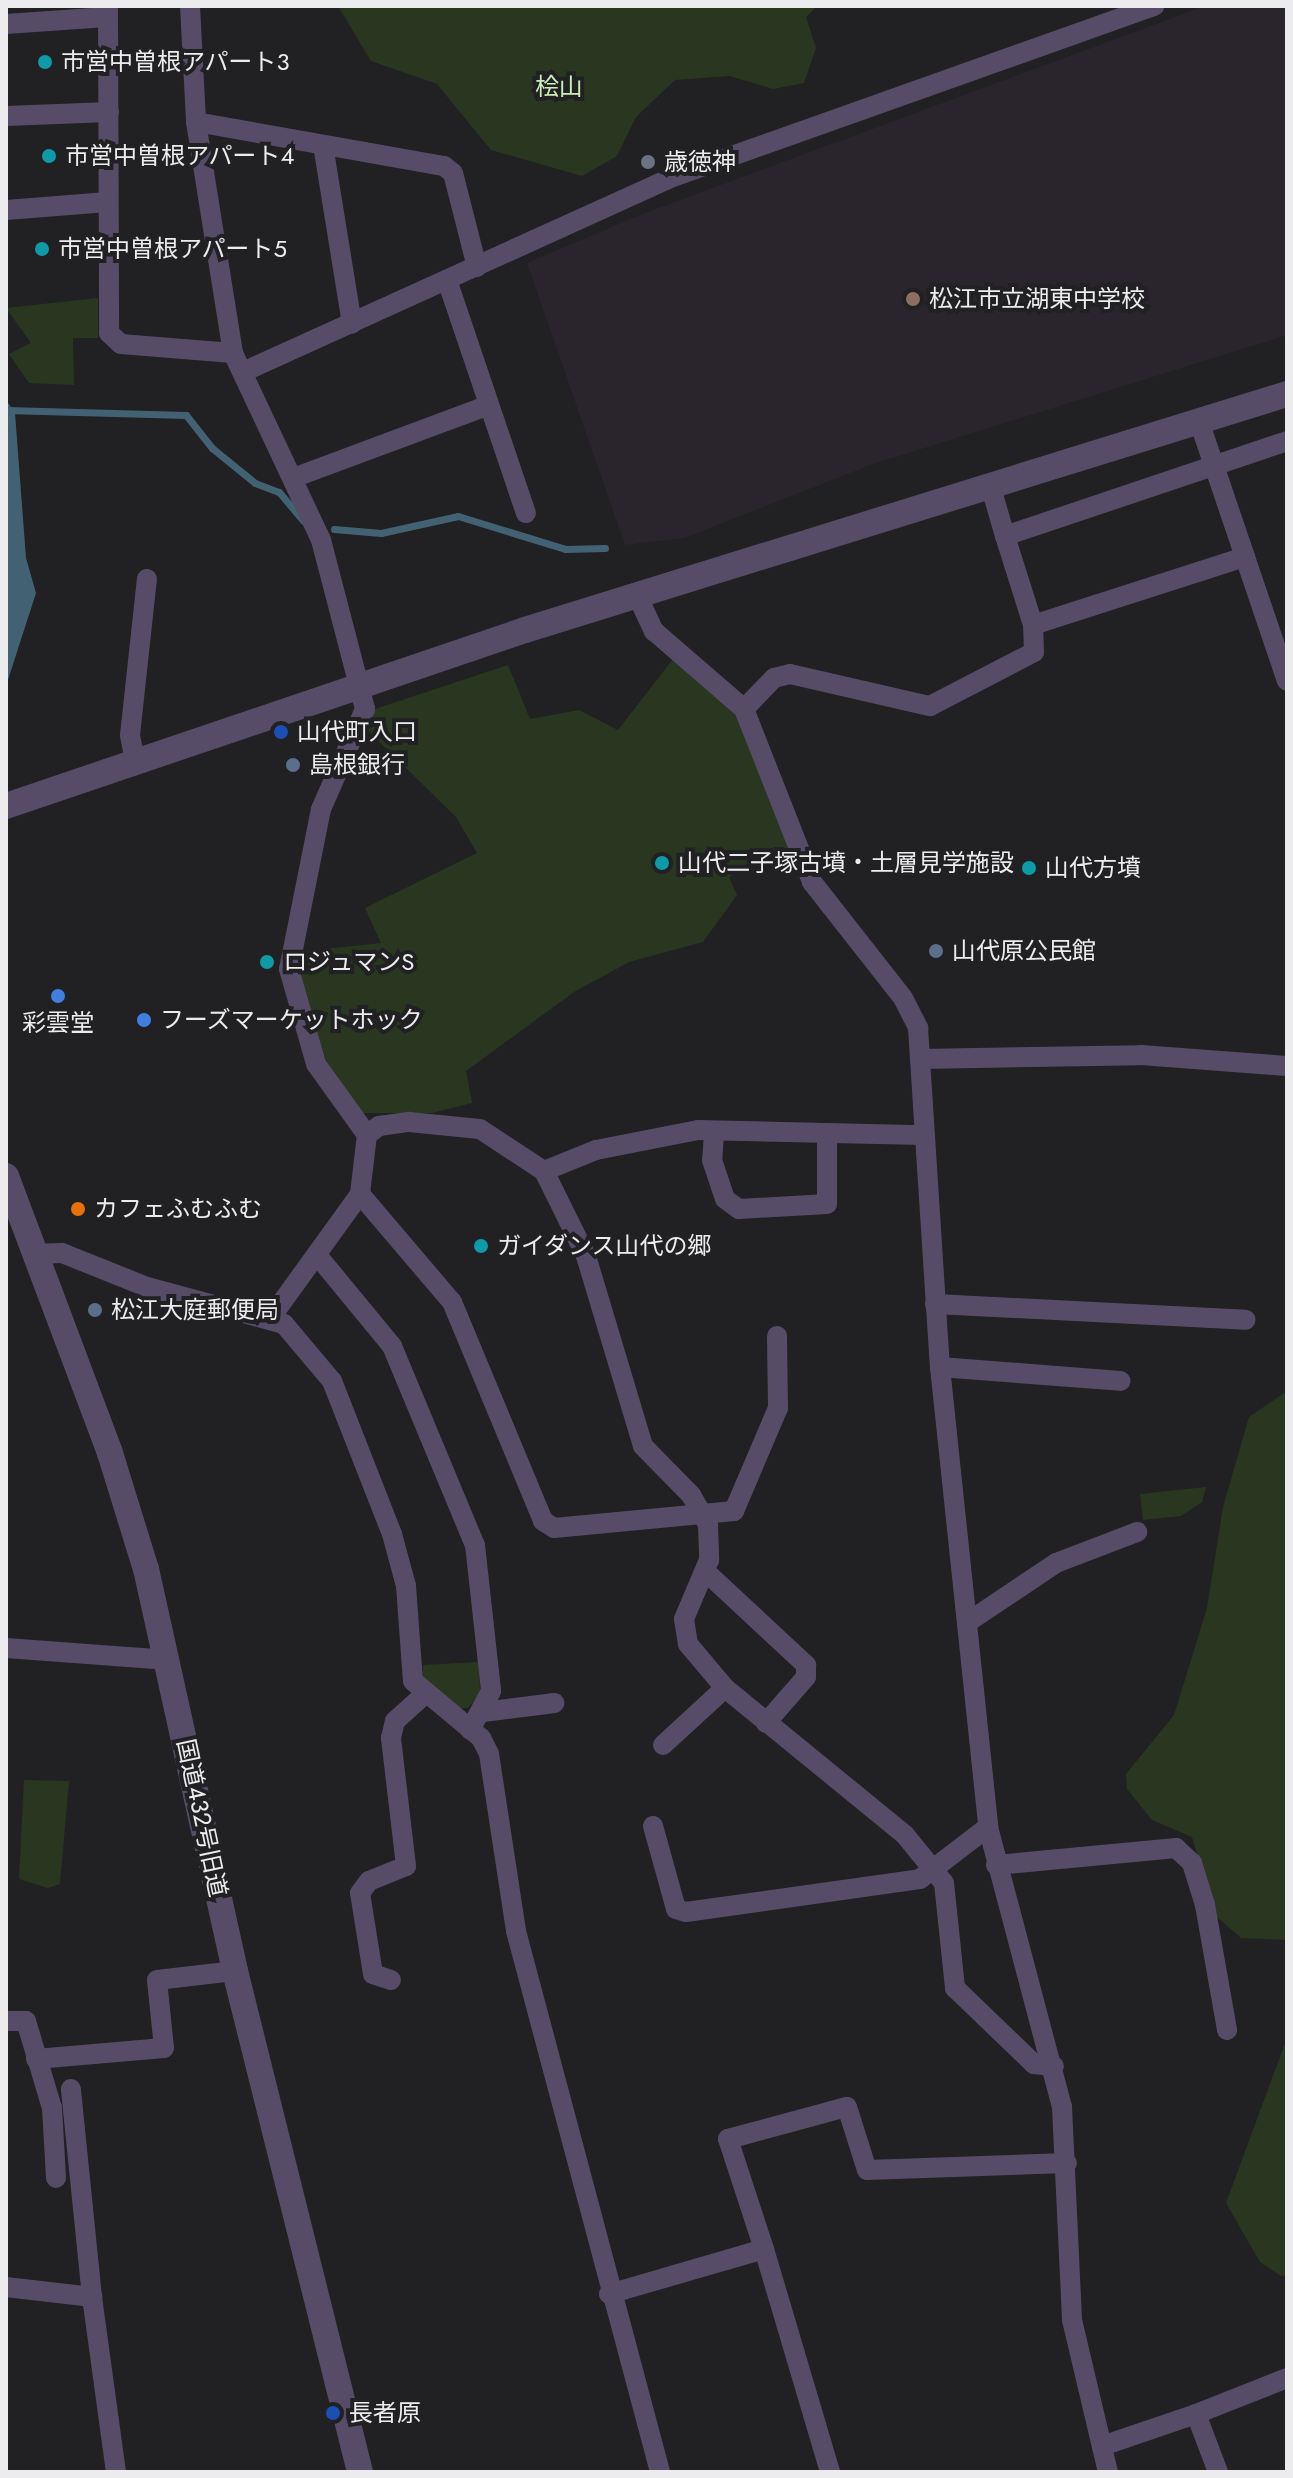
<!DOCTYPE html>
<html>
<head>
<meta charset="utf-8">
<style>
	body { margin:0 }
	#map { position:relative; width:1293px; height:2478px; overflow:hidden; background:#212022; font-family:Jost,"Noto Sans JP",sans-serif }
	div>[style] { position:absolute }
	.built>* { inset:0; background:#2a252c }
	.green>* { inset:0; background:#2a3720 }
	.water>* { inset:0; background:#426274 }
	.stream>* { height:7px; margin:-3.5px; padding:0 3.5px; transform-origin:3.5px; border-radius:3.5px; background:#426274 }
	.minor>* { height:20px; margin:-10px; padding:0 10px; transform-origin:10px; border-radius:10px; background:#564c68 }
	.tertiary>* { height:26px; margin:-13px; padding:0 13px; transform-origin:13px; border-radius:13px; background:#564c68 }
	.dots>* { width:22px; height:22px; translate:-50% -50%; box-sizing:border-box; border:4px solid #212022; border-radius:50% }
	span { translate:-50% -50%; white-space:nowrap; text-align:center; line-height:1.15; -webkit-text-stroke:8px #212022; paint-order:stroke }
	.poi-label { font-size:24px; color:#ecebed }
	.left { translate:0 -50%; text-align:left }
	.park-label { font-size:24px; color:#ccecb7 }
	.street-label { font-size:24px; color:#ecebed }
	.frame { position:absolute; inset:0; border:8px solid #ecebed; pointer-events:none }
</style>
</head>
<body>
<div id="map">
	<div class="built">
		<div style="clip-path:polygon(1205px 6px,1287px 6px,1287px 335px,873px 464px,684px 538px,625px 545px,527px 263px,645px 213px)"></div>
	</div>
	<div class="green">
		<div style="clip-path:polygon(338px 6px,817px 6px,806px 17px,816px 48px,804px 83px,773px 89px,730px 76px,675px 80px,636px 117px,617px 156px,582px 176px,491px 150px,437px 84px,371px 61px)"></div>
		<div style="clip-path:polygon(98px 298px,98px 338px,73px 338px,74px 385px,29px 383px,9px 354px,31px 343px,6px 308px)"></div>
		<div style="clip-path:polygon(673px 659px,743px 716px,791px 848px,729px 877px,737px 895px,703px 942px,629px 962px,574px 992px,466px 1071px,472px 1103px,432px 1113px,362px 1113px,321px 1053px,299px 1001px,297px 952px,381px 943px,365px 908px,477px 853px,456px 817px,366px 729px,369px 711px,508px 665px,530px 719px,579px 710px,618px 730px)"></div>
		<div style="clip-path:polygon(1287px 1391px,1287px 1940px,1241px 1938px,1217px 1917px,1192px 1837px,1152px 1820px,1127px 1789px,1126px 1774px,1174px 1715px,1207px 1608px,1223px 1507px,1249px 1417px)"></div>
		<div style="clip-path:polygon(1206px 1487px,1202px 1502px,1181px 1516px,1143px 1520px,1140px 1494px)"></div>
		<div style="clip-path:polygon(479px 1662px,480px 1695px,468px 1708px,457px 1709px,423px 1678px,423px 1665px)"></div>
		<div style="clip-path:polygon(24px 1780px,69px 1781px,60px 1884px,48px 1888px,19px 1879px)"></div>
		<div style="clip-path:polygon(1287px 2038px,1287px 2275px,1281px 2276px,1260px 2262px,1226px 2203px)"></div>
	</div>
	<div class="water">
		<div style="clip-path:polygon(6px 400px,15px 413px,26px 558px,36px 593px,6px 686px)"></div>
	</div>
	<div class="stream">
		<div style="left:6px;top:410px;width:180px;rotate:1.6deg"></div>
		<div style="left:186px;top:415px;width:42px;rotate:51.8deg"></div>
		<div style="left:212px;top:448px;width:55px;rotate:39.1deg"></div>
		<div style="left:255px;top:483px;width:26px;rotate:21deg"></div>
		<div style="left:279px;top:492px;width:38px;rotate:50deg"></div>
		<div style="left:334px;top:529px;width:47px;rotate:4.9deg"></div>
		<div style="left:381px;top:533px;width:79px;rotate:-12.4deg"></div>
		<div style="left:458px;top:516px;width:112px;rotate:17.1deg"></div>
		<div style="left:565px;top:549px;width:40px;rotate:-1.4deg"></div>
	</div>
	<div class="minor">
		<div style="left:108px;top:6px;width:327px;rotate:89.8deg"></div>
		<div style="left:109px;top:333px;width:16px;rotate:43deg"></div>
		<div style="left:121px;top:344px;width:112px;rotate:4.6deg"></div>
		<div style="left:190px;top:6px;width:116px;rotate:87deg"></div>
		<div style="left:196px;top:122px;width:234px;rotate:80.9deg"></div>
		<div style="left:233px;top:353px;width:207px;rotate:64.8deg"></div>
		<div style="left:321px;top:540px;width:175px;rotate:75.4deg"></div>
		<div style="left:365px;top:709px;width:109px;rotate:113.7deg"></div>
		<div style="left:321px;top:809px;width:163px;rotate:101.3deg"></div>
		<div style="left:289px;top:969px;width:99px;rotate:74.1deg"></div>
		<div style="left:316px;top:1064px;width:87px;rotate:54.3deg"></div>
		<div style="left:367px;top:1135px;width:59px;rotate:96.8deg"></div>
		<div style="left:360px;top:1194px;width:154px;rotate:125.8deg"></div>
		<div style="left:6px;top:24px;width:101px;rotate:-4deg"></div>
		<div style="left:6px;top:116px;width:103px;rotate:-2.2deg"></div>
		<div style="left:196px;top:122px;width:252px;rotate:10.1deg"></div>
		<div style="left:444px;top:166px;width:11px;rotate:38deg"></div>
		<div style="left:453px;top:173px;width:97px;rotate:75.7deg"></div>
		<div style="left:323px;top:145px;width:181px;rotate:80.8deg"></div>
		<div style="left:6px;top:210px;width:102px;rotate:-4.5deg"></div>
		<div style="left:447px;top:280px;width:246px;rotate:71.3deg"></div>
		<div style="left:243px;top:372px;width:469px;rotate:-24.4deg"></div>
		<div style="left:670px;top:178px;width:514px;rotate:-19.56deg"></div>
		<div style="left:1200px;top:424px;width:271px;rotate:71.3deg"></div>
		<div style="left:293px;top:478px;width:209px;rotate:-20.4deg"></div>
		<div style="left:992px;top:491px;width:47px;rotate:73.9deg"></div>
		<div style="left:1005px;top:536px;width:298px;rotate:-18.6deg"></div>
		<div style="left:1005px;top:536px;width:93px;rotate:72.5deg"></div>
		<div style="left:1033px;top:625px;width:223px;rotate:-17.8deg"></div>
		<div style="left:637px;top:595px;width:40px;rotate:65deg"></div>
		<div style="left:654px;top:631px;width:119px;rotate:40.9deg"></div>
		<div style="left:744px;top:709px;width:186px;rotate:68.5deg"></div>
		<div style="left:812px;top:882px;width:147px;rotate:51.9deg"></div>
		<div style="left:903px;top:998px;width:34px;rotate:63deg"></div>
		<div style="left:918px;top:1028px;width:340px;rotate:86.3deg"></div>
		<div style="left:940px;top:1367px;width:462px;rotate:84deg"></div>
		<div style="left:988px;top:1827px;width:290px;rotate:75.2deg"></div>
		<div style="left:1062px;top:2107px;width:213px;rotate:87.3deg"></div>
		<div style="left:1072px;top:2320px;width:156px;rotate:76.7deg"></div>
		<div style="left:744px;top:709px;width:43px;rotate:-45.9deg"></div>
		<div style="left:774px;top:678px;width:16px;rotate:-14deg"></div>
		<div style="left:790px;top:674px;width:144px;rotate:12.9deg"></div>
		<div style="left:930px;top:706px;width:117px;rotate:-27.4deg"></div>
		<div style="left:1034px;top:652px;width:27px;rotate:-92deg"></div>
		<div style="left:135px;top:761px;width:26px;rotate:-101deg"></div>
		<div style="left:130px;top:735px;width:157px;rotate:-83.8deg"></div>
		<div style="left:920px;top:1059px;width:221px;rotate:-1deg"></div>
		<div style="left:1141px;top:1055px;width:146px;rotate:4.3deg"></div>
		<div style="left:714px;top:1134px;width:26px;rotate:94deg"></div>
		<div style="left:712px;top:1160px;width:41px;rotate:71.6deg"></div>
		<div style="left:725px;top:1199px;width:17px;rotate:36deg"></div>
		<div style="left:739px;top:1209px;width:88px;rotate:-3.3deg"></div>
		<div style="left:827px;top:1204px;width:71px;rotate:-90deg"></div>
		<div style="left:367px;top:1135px;width:15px;rotate:-37deg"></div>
		<div style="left:379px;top:1126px;width:30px;rotate:-8deg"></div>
		<div style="left:409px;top:1122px;width:71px;rotate:5.6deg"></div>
		<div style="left:480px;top:1129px;width:77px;rotate:33.3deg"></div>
		<div style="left:544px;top:1171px;width:95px;rotate:63.7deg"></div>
		<div style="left:586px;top:1256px;width:198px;rotate:73.3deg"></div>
		<div style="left:643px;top:1446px;width:69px;rotate:45.6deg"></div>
		<div style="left:691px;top:1495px;width:34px;rotate:60deg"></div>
		<div style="left:708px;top:1525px;width:35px;rotate:88deg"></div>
		<div style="left:709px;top:1560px;width:64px;rotate:113deg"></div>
		<div style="left:684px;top:1619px;width:25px;rotate:81deg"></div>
		<div style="left:688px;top:1644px;width:57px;rotate:49.9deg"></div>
		<div style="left:725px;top:1688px;width:232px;rotate:39.2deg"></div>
		<div style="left:905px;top:1835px;width:62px;rotate:50.9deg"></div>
		<div style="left:944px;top:1883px;width:106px;rotate:84deg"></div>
		<div style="left:955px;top:1988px;width:110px;rotate:43.9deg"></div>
		<div style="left:1034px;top:2064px;width:20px;rotate:6deg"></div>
		<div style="left:544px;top:1171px;width:56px;rotate:-22deg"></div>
		<div style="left:596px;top:1150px;width:104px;rotate:-11.1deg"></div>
		<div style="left:698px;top:1130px;width:226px;rotate:1.3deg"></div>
		<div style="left:360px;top:1194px;width:142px;rotate:49.6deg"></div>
		<div style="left:452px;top:1302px;width:237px;rotate:67.4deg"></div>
		<div style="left:543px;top:1521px;width:13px;rotate:32deg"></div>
		<div style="left:554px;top:1528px;width:181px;rotate:-5.4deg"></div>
		<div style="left:734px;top:1511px;width:112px;rotate:-66.9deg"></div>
		<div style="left:778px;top:1408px;width:72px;rotate:-90.8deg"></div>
		<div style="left:34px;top:1254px;width:28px;rotate:-2deg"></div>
		<div style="left:62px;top:1253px;width:92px;rotate:21.8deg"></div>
		<div style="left:147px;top:1287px;width:142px;rotate:15.1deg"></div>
		<div style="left:284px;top:1324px;width:75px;rotate:49.9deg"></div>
		<div style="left:332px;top:1381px;width:164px;rotate:68.6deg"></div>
		<div style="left:392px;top:1534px;width:54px;rotate:74.9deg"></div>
		<div style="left:406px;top:1586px;width:95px;rotate:85.8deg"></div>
		<div style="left:413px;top:1681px;width:89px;rotate:40deg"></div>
		<div style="left:481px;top:1738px;width:18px;rotate:63deg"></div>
		<div style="left:489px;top:1754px;width:179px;rotate:81.3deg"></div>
		<div style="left:516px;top:1931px;width:560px;rotate:75.09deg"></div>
		<div style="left:317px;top:1255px;width:118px;rotate:50.5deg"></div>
		<div style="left:392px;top:1346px;width:216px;rotate:67.4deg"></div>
		<div style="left:475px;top:1545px;width:147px;rotate:83.7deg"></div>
		<div style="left:491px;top:1691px;width:44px;rotate:118.3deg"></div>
		<div style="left:935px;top:1304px;width:311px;rotate:2.9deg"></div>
		<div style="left:940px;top:1367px;width:181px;rotate:4.4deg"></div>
		<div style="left:706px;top:1572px;width:137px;rotate:42.9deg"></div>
		<div style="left:806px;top:1665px;width:12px;rotate:90deg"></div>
		<div style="left:806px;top:1677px;width:61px;rotate:131deg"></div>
		<div style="left:968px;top:1622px;width:106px;rotate:-33.8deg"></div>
		<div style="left:1056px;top:1563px;width:87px;rotate:-20.9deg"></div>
		<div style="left:6px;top:1648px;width:163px;rotate:4.2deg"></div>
		<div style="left:483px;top:1712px;width:72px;rotate:-7.2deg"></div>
		<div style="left:663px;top:1745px;width:84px;rotate:-42.6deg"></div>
		<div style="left:653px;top:1826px;width:86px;rotate:74.5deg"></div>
		<div style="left:676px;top:1909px;width:10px;rotate:17deg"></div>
		<div style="left:686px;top:1912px;width:236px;rotate:-8deg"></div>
		<div style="left:920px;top:1879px;width:86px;rotate:-37.4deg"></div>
		<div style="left:996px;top:1865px;width:181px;rotate:-5.4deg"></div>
		<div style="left:1176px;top:1848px;width:22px;rotate:43deg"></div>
		<div style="left:1192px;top:1863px;width:44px;rotate:72.8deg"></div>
		<div style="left:1205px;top:1905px;width:127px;rotate:80deg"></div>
		<div style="left:391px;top:1980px;width:19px;rotate:-162deg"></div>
		<div style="left:373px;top:1974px;width:82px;rotate:-99.1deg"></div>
		<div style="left:360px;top:1893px;width:15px;rotate:-53deg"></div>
		<div style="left:369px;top:1881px;width:40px;rotate:-22deg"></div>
		<div style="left:406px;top:1866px;width:129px;rotate:-96.7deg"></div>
		<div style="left:391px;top:1738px;width:17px;rotate:-77deg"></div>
		<div style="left:395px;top:1721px;width:38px;rotate:-42deg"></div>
		<div style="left:6px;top:2021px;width:20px"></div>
		<div style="left:26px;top:2021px;width:91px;rotate:73.4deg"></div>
		<div style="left:52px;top:2108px;width:70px;rotate:86.7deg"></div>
		<div style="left:36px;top:2059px;width:128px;rotate:-4.9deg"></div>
		<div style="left:164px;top:2048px;width:68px;rotate:-95.9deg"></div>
		<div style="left:157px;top:1980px;width:79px;rotate:-6.6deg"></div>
		<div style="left:764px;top:2249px;width:116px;rotate:-108.1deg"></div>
		<div style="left:728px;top:2139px;width:123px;rotate:-15.1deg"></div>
		<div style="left:847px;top:2107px;width:66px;rotate:72.4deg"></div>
		<div style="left:867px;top:2170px;width:200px;rotate:-2deg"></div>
		<div style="left:6px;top:2287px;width:87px;rotate:6.6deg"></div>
		<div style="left:92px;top:2297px;width:209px;rotate:-95.8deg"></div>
		<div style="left:609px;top:2294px;width:161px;rotate:-16.2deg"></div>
		<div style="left:764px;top:2249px;width:233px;rotate:73.5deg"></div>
		<div style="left:92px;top:2297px;width:177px;rotate:82.2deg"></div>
		<div style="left:1196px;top:2414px;width:98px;rotate:-21.6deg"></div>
		<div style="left:1102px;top:2446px;width:99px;rotate:-18.8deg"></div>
		<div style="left:1196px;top:2414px;width:62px;rotate:69.2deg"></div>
	</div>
	<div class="tertiary">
		<div style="left:6px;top:806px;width:548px;rotate:-18.73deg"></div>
		<div style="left:525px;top:630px;width:798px;rotate:-17.21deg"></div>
		<div style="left:6px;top:1176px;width:296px;rotate:69.4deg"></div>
		<div style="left:110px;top:1453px;width:121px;rotate:72.8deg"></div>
		<div style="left:146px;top:1569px;width:412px;rotate:77.5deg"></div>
		<div style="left:235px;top:1971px;width:516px;rotate:75.99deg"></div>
	</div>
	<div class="dots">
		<div style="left:45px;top:62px;background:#0f9aa8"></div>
		<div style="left:49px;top:156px;background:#0f9aa8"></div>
		<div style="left:648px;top:162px;background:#6b7280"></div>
		<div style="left:42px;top:249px;background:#0f9aa8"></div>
		<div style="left:913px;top:299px;background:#8d6e63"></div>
		<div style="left:281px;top:732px;background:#1a4fb4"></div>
		<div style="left:293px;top:765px;background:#5c6f8a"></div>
		<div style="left:662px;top:863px;background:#0f9aa8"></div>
		<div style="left:1029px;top:868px;background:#0f9aa8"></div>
		<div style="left:936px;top:951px;background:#5c6f8a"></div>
		<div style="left:267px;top:962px;background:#0f9aa8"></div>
		<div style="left:58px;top:996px;background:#3f7fe0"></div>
		<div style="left:144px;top:1020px;background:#3f7fe0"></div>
		<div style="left:78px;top:1209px;background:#e8710a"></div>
		<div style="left:481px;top:1246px;background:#0f9aa8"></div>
		<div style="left:95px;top:1310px;background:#5c6f8a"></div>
		<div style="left:333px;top:2413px;background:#1a4fb4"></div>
	</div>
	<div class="poi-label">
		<span class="left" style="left:61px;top:62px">市営中曽根アパート3</span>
		<span class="left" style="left:65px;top:156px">市営中曽根アパート4</span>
		<span class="left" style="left:664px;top:162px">歳徳神</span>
		<span class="left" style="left:58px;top:249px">市営中曽根アパート5</span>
		<span class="left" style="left:929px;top:299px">松江市立湖東中学校</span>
		<span class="left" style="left:297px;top:732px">山代町入口</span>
		<span class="left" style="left:309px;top:765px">島根銀行</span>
		<span class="left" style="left:678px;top:863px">山代二子塚古墳・土層見学施設</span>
		<span class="left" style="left:1045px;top:868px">山代方墳</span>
		<span class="left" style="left:952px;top:951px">山代原公民館</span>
		<span class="left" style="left:283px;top:962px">ロジュマンS</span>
		<span class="left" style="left:160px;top:1020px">フーズマーケットホック</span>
		<span style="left:58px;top:1023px">彩雲堂</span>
		<span class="left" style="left:94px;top:1209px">カフェふむふむ</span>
		<span class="left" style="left:497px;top:1246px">ガイダンス山代の郷</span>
		<span class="left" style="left:111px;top:1310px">松江大庭郵便局</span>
		<span class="left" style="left:349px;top:2413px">長者原</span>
	</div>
	<div class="park-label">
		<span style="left:559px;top:87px">桧山</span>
	</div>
	<div class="street-label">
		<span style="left:202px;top:1818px;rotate:78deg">国道432号旧道</span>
	</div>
	<div class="frame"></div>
</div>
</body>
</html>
